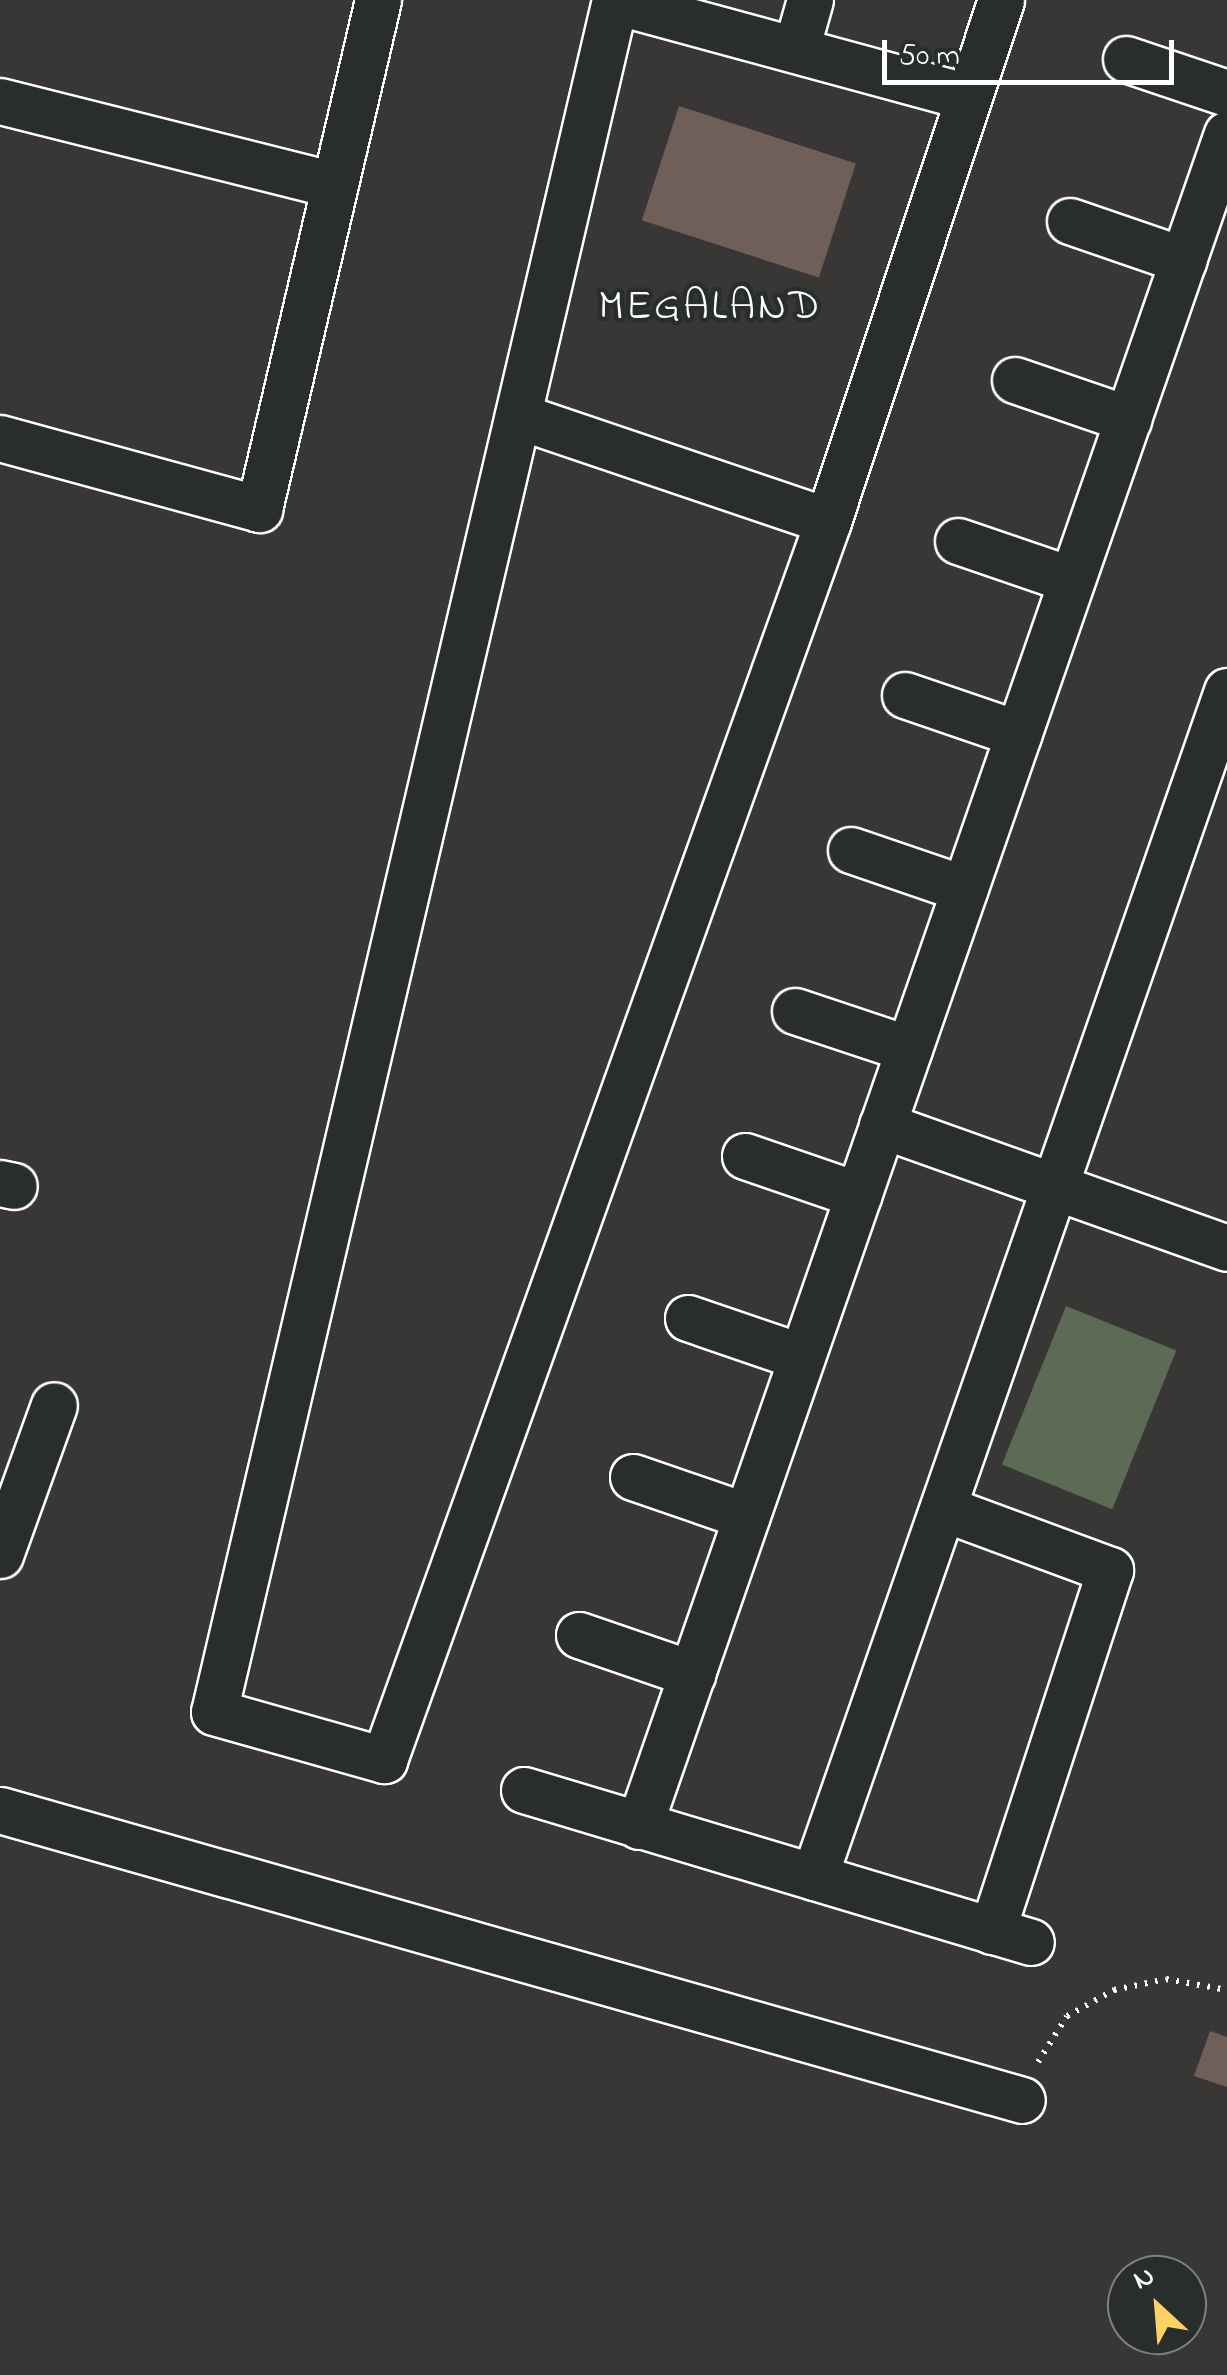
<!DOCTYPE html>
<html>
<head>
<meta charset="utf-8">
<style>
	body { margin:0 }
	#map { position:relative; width:1227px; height:2375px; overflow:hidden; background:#383736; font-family:"Indie Flower",sans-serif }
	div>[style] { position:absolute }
	.green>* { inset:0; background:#5c6b53; transform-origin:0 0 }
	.building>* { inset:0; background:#705f58; transform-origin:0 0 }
	.path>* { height:6px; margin-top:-3px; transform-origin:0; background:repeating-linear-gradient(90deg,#fff 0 2.5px,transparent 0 10.5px) }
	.roads { filter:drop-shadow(2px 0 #fff) drop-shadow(-2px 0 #fff) drop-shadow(0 2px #fff) drop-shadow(0 -2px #fff) }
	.minor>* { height:45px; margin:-22.5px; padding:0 22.5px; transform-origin:22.5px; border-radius:22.5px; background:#2a2d2e }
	span { translate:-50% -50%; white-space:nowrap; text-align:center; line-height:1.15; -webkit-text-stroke:9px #2a2d2e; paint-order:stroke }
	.neighbourhood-label { font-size:42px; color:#fff; letter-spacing:2.5px }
	.north { position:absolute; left:1107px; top:2255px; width:100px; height:100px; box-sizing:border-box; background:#2a2d2e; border:2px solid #7f8182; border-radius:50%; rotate:334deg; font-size:28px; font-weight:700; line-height:40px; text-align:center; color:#fff }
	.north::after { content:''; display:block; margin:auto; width:35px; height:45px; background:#ffd166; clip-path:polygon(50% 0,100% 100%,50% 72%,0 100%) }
	.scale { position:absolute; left:882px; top:40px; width:292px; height:45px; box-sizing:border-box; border:5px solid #fff; border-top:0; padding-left:12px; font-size:30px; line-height:35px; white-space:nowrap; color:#fff; -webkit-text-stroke:8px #2a2d2e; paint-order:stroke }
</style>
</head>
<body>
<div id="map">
	<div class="green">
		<div style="left:1066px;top:1306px;width:119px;height:171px;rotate:22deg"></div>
	</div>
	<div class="building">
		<div style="left:679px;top:106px;width:186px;height:120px;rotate:18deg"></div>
		<div style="clip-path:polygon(1210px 2031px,1227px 2037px,1227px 2087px,1194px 2076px)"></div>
	</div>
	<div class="path">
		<div style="left:1038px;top:2062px;width:54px;rotate:-57.8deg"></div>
		<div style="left:1067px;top:2016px;width:54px;rotate:-29deg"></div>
		<div style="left:1114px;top:1990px;width:53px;rotate:-11.9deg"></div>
		<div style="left:1166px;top:1979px;width:62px;rotate:10.2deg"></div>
	</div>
	<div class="roads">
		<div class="minor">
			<div style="left:615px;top:0;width:1758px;rotate:103.18deg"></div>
			<div style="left:214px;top:1712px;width:177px;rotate:15.8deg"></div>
			<div style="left:384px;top:1760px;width:1316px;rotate:-70.28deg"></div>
			<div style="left:828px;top:521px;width:549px;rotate:-71.63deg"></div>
			<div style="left:615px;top:1px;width:366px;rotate:15.2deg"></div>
			<div style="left:796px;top:49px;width:51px;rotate:-74.1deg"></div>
			<div style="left:1126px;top:59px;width:107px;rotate:18.6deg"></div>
			<div style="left:0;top:101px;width:345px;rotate:14.1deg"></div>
			<div style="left:1070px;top:221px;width:120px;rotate:19deg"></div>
			<div style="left:1015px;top:380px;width:120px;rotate:19deg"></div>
			<div style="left:518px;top:416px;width:327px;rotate:18.7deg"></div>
			<div style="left:0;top:438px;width:269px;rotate:15.3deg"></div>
			<div style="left:259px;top:509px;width:523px;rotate:-76.84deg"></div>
			<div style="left:958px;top:541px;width:120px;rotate:18.9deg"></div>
			<div style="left:905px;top:695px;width:120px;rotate:18.9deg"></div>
			<div style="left:851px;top:850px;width:120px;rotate:18.9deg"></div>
			<div style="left:795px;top:1011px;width:120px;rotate:18.4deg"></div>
			<div style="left:882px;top:1125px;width:366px;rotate:19.6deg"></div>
			<div style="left:745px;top:1156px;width:120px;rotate:19deg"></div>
			<div style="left:0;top:1183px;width:14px;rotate:12deg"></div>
			<div style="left:688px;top:1318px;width:120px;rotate:18.9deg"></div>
			<div style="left:633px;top:1477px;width:120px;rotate:19deg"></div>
			<div style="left:948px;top:1510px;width:173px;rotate:20.3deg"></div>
			<div style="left:1110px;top:1570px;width:380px;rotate:108.1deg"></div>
			<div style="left:0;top:1555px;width:159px;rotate:-70.2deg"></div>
			<div style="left:579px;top:1635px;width:120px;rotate:19deg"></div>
			<div style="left:524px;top:1790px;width:529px;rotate:16.69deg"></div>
			<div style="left:0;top:1810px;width:1062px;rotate:15.84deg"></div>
			<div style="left:639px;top:1826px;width:1791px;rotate:-70.84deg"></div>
			<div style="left:814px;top:1877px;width:1256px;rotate:-70.8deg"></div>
		</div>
	</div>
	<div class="neighbourhood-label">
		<span style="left:710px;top:308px">MEGALAND</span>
	</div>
	<div class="north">N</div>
	<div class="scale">50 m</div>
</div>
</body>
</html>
